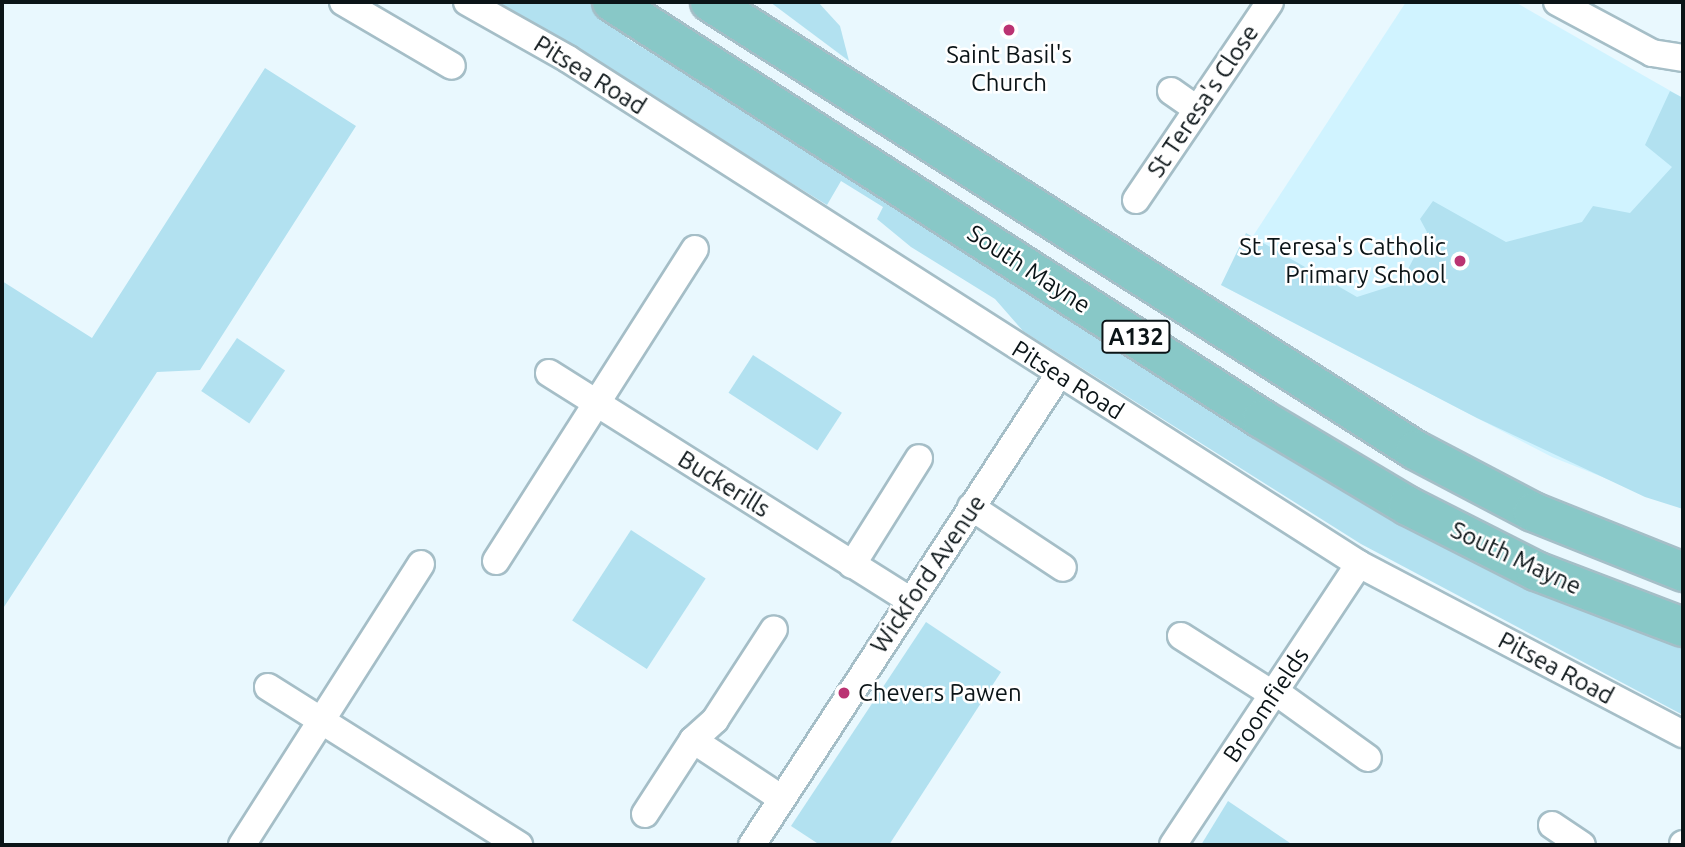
<!DOCTYPE html>
<html>
<head>
<meta charset="utf-8">
<style>
	body { margin:0 }
	#map { position:relative; width:1685px; height:847px; overflow:hidden; background:#e9f8fe; font-family:Ubuntu,sans-serif }
	div>[style] { position:absolute }
	.built>* { inset:0; background:#d0f3ff }
	.green>* { inset:0; background:#b2e1f0; transform-origin:0 0 }
	.roads { filter:drop-shadow(2px 0 #a5bec7) drop-shadow(-2px 0 #a5bec7) drop-shadow(0 2px #a5bec7) drop-shadow(0 -2px #a5bec7) }
	.minor>* { height:26px; margin:-13px; padding:0 13px; transform-origin:13px; border-radius:13px; background:#fff }
	.primary>* { height:38px; margin:-19px; padding:0 19px; transform-origin:19px; border-radius:19px; background:#88c8c7 }
	.dots>* { width:19px; height:19px; translate:-50% -50%; box-sizing:border-box; border:4px solid #fff; border-radius:50% }
	span { translate:-50% -50%; white-space:nowrap; text-align:center; line-height:1.15; -webkit-text-stroke:5px #fff; paint-order:stroke }
	.shield-label span { padding:2px 5px; background:#fff; border:2px solid; border-radius:5px; -webkit-text-stroke-width:0 }
	.shield-label { font-size:23px; color:#0b1417; font-weight:700 }
	.poi-label { font-size:24px; color:#0b1417 }
	.right { translate:-100% -50%; text-align:right }
	.left { translate:0 -50%; text-align:left }
	.street-label { font-size:24px; color:#0b1417 }
	.frame { position:absolute; inset:0; border:4px solid #0b1417; pointer-events:none }
</style>
</head>
<body>
<div id="map">
	<div class="built">
		<div style="clip-path:polygon(1406px 2px,1515px 2px,1683px 98px,1683px 509px,1552px 457px,1221px 285px)"></div>
	</div>
	<div class="green">
		<div style="clip-path:polygon(498px 2px,590px 2px,614px 16px,627px 38px,658px 57px,678px 57px,855px 169px,1683px 641px,1683px 715px,1361px 544px,1023px 331px,995px 299px,911px 247px,877px 219px,883px 207px,841px 181px,827px 205px)"></div>
		<div style="clip-path:polygon(770px 2px,818px 2px,840px 26px,849px 61px)"></div>
		<div style="clip-path:polygon(265px 68px,356px 126px,200px 370px,157px 372px,2px 610px,2px 281px,92px 338px)"></div>
		<div style="clip-path:polygon(1670px 91px,1683px 98px,1683px 509px,1645px 497px,1477px 418px,1221px 285px,1246px 233px,1357px 297px,1401px 283px,1427px 232px,1420px 219px,1433px 201px,1506px 242px,1582px 222px,1593px 206px,1630px 213px,1672px 167px,1645px 145px)"></div>
		<div style="left:237px;top:338px;width:58px;height:64px;rotate:34deg"></div>
		<div style="left:753px;top:355px;width:106px;height:45px;rotate:33deg"></div>
		<div style="left:631px;top:530px;width:89px;height:108px;rotate:33deg"></div>
		<div style="clip-path:polygon(926px 622px,1001px 672px,889px 845px,820px 845px,791px 826px)"></div>
		<div style="clip-path:polygon(1228px 801px,1293px 845px,1201px 845px)"></div>
	</div>
	<div class="roads">
		<div class="minor">
			<div style="left:343px;top:2px;width:126px;rotate:30.4deg"></div>
			<div style="left:467px;top:2px;width:116px;rotate:29.4deg"></div>
			<div style="left:568px;top:59px;width:938px;rotate:32.56deg"></div>
			<div style="left:1359px;top:564px;width:366px;rotate:27.7deg"></div>
			<div style="left:1557px;top:2px;width:108px;rotate:28.2deg"></div>
			<div style="left:1652px;top:53px;width:31px;rotate:9deg"></div>
			<div style="left:1171px;top:91px;width:32px;rotate:35deg"></div>
			<div style="left:1136px;top:200px;width:239px;rotate:-55.9deg"></div>
			<div style="left:549px;top:373px;width:426px;rotate:32.2deg"></div>
			<div style="left:971px;top:507px;width:110px;rotate:33.5deg"></div>
			<div style="left:496px;top:561px;width:370px;rotate:-57.5deg"></div>
			<div style="left:852px;top:565px;width:126px;rotate:-57.9deg"></div>
			<div style="left:1181px;top:636px;width:110px;rotate:32.4deg"></div>
			<div style="left:268px;top:687px;width:297px;rotate:32.2deg"></div>
			<div style="left:1276px;top:692px;width:113px;rotate:35.7deg"></div>
			<div style="left:693px;top:740px;width:105px;rotate:33.4deg"></div>
			<div style="left:645px;top:814px;width:88px;rotate:-57deg"></div>
			<div style="left:693px;top:740px;width:30px;rotate:-42deg"></div>
			<div style="left:715px;top:720px;width:108px;rotate:-57deg"></div>
			<div style="left:1552px;top:825px;width:36px;rotate:34deg"></div>
			<div style="left:242px;top:845px;width:333px;rotate:-57.5deg"></div>
			<div style="left:752px;top:845px;width:562px;rotate:-56.9deg"></div>
			<div style="left:1173px;top:845px;width:337px;rotate:-56.5deg"></div>
			<div style="left:1683px;top:845px;width:1px;rotate:-90deg"></div>
		</div>
		<div class="primary">
			<div style="left:612px;top:2px;width:772px;rotate:32.68deg"></div>
			<div style="left:1262px;top:419px;width:170px;rotate:30.8deg"></div>
			<div style="left:1408px;top:506px;width:144px;rotate:26.9deg"></div>
			<div style="left:1536px;top:571px;width:157px;rotate:20.9deg"></div>
			<div style="left:710px;top:2px;width:835px;rotate:32.43deg"></div>
			<div style="left:1415px;top:450px;width:133px;rotate:27.7deg"></div>
			<div style="left:1533px;top:512px;width:162px;rotate:21.8deg"></div>
		</div>
	</div>
	<div class="dots">
		<div style="left:1009px;top:30px;background:#ba3372"></div>
		<div style="left:1460px;top:261px;background:#ba3372"></div>
		<div style="left:844px;top:693px;background:#ba3372"></div>
	</div>
	<div class="shield-label">
		<span style="left:1136px;top:337px">A132</span>
	</div>
	<div class="poi-label">
		<span style="left:1009px;top:69px">Saint Basil's<br>Church</span>
		<span class="right" style="left:1446px;top:261px">St Teresa's Catholic<br>Primary School</span>
		<span class="left" style="left:858px;top:693px">Chevers Pawen</span>
	</div>
	<div class="street-label">
		<span style="left:590px;top:75px;rotate:32deg">Pitsea Road</span>
		<span style="left:1203px;top:101px;rotate:-56deg">St Teresa's Close</span>
		<span style="left:1029px;top:269px;rotate:33deg">South Mayne</span>
		<span style="left:1068px;top:380px;rotate:32deg">Pitsea Road</span>
		<span style="left:724px;top:484px;rotate:32deg">Buckerills</span>
		<span style="left:1516px;top:558px;rotate:25deg">South Mayne</span>
		<span style="left:928px;top:574px;rotate:-56deg">Wickford Avenue</span>
		<span style="left:1556px;top:668px;rotate:28deg">Pitsea Road</span>
		<span style="left:1266px;top:705px;rotate:-56deg">Broomfields</span>
	</div>
	<div class="frame"></div>
</div>
</body>
</html>
